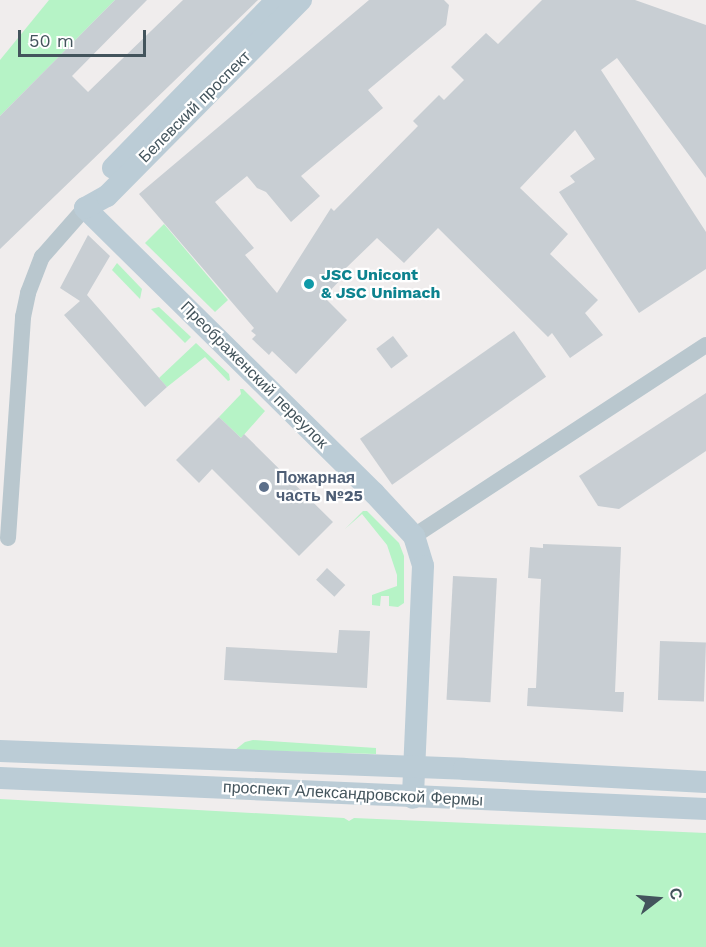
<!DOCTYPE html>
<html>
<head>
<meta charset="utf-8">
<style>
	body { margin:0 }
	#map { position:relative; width:706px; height:947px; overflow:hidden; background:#f0eded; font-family:"Work Sans",sans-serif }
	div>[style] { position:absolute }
	.green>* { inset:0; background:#b6f3c6 }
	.building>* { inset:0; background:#c8ced3; transform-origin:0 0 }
	.street>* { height:16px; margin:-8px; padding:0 8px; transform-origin:8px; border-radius:8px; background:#b9c7ce }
	.secondary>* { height:22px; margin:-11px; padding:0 11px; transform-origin:11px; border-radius:11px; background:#bbccd6 }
	.dots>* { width:16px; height:16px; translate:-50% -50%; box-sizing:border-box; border:3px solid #fff; border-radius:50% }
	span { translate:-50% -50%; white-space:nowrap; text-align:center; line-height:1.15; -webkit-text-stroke:4.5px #fff; paint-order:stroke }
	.street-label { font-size:16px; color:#43545c }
	.culture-label { font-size:16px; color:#0d838f; font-weight:700 }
	.left { translate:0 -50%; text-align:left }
	.service-label { font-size:16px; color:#4e5e75; font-weight:700 }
	.north { position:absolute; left:628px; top:869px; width:60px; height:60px; -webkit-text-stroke:4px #fff; paint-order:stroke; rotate:74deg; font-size:16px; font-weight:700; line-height:24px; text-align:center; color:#43545c }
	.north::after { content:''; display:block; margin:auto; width:21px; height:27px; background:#43545c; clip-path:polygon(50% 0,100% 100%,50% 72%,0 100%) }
	.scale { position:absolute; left:18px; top:30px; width:128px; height:27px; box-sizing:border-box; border:3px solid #43545c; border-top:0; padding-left:8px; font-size:18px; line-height:21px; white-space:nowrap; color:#43545c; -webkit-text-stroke:4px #fff; paint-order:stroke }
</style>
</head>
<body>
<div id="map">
	<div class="green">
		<div style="clip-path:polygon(49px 0,115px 0,0 116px,0 60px)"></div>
		<div style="clip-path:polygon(164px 224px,228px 300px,215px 312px,145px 243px)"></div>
		<div style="clip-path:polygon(117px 263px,142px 289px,140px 299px,112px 270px)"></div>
		<div style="clip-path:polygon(159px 307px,191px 337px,185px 343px,151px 309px)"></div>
		<div style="clip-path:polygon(196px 343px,229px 374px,230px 380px,228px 381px,205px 357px,167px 387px,159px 378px)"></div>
		<div style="clip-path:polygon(240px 389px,243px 389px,265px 411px,241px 438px,219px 417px,241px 394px)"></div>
		<div style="clip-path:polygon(363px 511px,367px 511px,399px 543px,404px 556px,404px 603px,398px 607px,389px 606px,389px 596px,381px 596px,380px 606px,372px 605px,372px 595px,397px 586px,397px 575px,387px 545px,362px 514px,345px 529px)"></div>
		<div style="clip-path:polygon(253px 740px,376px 748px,376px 754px,235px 750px,245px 742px)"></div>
		<div style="clip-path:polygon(0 799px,344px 818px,349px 821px,354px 818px,706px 833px,706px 947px,0 947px)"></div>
	</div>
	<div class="building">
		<div style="clip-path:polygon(115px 0,147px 0,72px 76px,88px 92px,183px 0,258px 0,0 249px,0 116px)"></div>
		<div style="clip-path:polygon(369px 0,444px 0,449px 5px,446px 25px,368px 90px,383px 108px,301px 176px,320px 196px,291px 222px,266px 192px,257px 188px,247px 176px,215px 202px,254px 248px,245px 255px,277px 293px,331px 208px,334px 211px,418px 126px,413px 121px,439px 95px,444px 100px,464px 80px,451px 67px,486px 33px,498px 44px,542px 0,635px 0,706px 25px,706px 178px,617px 58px,601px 70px,706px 232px,706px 269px,639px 313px,559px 192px,575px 182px,570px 176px,595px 159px,575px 130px,520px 188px,568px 234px,550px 254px,598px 300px,585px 313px,603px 335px,570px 358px,552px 333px,548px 337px,438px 228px,404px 263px,377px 238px,344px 270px,345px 275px,324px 297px,347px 320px,296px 374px,272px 351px,269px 355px,252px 339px,256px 335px,251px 331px,254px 328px,139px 194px)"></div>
		<div style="clip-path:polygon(88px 235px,110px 256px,87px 295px,167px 387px,145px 407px,64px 315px,80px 301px,60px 288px)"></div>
		<div style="left:514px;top:331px;width:56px;height:188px;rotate:55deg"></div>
		<div style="left:393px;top:336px;width:25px;height:21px;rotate:53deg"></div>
		<div style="clip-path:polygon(706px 393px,706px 451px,619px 509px,598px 506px,579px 476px)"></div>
		<div style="clip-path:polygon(219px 417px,241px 438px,244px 434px,333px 522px,299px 556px,212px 469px,199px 483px,176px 460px)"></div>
		<div style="clip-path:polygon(543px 544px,621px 547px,615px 692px,624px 692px,623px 712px,527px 706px,528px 688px,536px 688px,541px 579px,528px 578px,530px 547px,543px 548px)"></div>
		<div style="left:327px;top:568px;width:25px;height:16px;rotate:43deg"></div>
		<div style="left:453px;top:576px;width:44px;height:124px;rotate:3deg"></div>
		<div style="clip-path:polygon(339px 630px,370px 631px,367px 688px,224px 680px,226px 647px,337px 653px)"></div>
		<div style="left:660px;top:641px;width:46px;height:59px;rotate:2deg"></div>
	</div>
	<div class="street">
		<div style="left:414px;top:536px;width:349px;rotate:-33.2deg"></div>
		<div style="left:8px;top:538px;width:222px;rotate:-86.1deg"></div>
		<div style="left:23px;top:317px;width:25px;rotate:-78deg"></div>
		<div style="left:28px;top:293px;width:39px;rotate:-69deg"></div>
		<div style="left:42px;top:257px;width:65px;rotate:-48.7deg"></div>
	</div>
	<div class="secondary">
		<div style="left:113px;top:168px;width:235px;rotate:-45.7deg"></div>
		<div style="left:85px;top:208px;width:406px;rotate:44.6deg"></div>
		<div style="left:374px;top:493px;width:59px;rotate:47.1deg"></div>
		<div style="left:414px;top:536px;width:31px;rotate:73deg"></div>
		<div style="left:423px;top:566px;width:232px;rotate:92.5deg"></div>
		<div style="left:85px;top:208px;width:25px;rotate:-29deg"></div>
		<div style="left:107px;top:196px;width:276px;rotate:-45.3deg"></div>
		<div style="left:0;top:751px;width:464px;rotate:2.2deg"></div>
		<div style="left:464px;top:769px;width:242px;rotate:3.1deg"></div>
		<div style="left:0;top:778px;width:707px;rotate:2.51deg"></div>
	</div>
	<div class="dots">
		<div style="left:309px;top:284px;background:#0f9aa8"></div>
		<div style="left:264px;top:487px;background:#5c6f8a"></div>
	</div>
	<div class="street-label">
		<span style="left:195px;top:107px;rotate:-45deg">Белевский проспект</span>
		<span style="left:254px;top:375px;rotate:45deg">Преображенский переулок</span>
		<span style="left:353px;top:794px;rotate:3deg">проспект Александровской Фермы</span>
	</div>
	<div class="culture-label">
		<span class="left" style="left:321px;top:284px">JSC Unicont<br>&amp; JSC Unimach</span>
	</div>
	<div class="service-label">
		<span class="left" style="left:276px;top:487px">Пожарная<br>часть №25</span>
	</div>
	<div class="north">С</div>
	<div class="scale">50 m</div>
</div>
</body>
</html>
